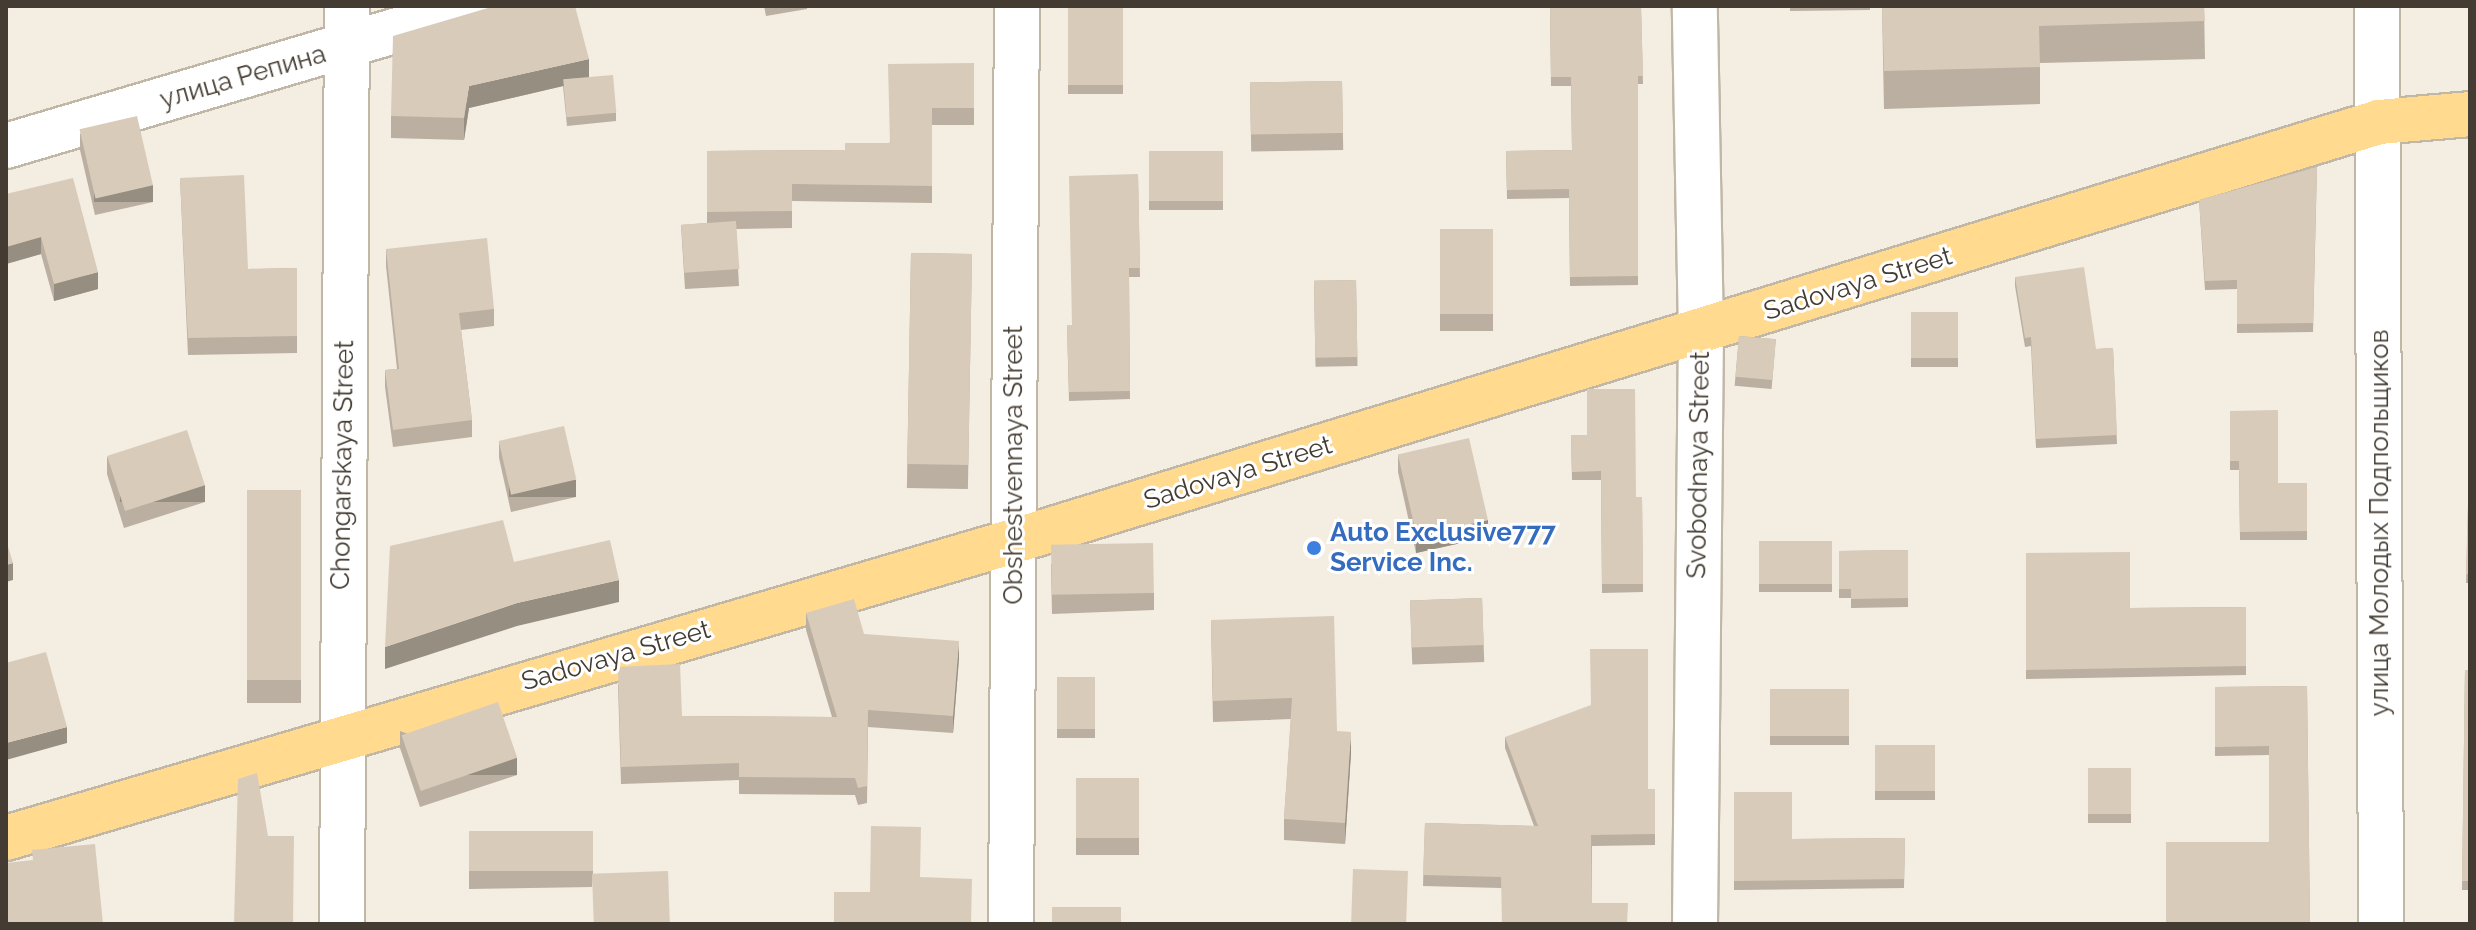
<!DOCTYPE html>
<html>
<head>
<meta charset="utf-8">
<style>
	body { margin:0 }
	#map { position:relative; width:2476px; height:930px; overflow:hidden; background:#f3ede2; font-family:Raleway,sans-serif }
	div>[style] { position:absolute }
	.roads { filter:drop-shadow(2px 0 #c1b7a7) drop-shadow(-2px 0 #c1b7a7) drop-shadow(0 2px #c1b7a7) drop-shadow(0 -2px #c1b7a7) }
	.minor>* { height:44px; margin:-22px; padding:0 22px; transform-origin:22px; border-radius:22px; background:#fff }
	.major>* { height:44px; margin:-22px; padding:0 22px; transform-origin:22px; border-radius:22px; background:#ffda8f }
	.wall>* { inset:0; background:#baafa0; transform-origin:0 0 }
	.shaded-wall>* { inset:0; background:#978e82; transform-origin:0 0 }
	.building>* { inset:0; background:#d8cbba; transform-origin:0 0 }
	.dots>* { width:22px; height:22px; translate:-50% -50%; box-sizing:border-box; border:4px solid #fff; border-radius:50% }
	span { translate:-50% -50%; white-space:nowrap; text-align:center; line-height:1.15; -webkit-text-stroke:6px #fff; paint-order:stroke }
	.street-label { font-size:26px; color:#443c32 }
	.shop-label { font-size:26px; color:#366cbe; font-weight:700 }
	.left { translate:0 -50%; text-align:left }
	.frame { position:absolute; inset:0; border:8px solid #443c32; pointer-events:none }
</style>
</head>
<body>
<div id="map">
	<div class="roads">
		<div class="minor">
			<div style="left:2377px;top:6px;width:918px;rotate:89.75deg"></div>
			<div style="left:6px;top:146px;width:494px;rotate:-16.5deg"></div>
			<div style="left:342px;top:924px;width:918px;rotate:-89.69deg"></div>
			<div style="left:1011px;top:924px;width:918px;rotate:-89.63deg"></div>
			<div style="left:1695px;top:924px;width:592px;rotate:-89.42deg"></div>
			<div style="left:1701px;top:332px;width:326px;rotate:-91.1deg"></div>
		</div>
		<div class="major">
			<div style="left:6px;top:838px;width:1051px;rotate:-16.42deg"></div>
			<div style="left:1014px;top:541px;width:1428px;rotate:-17.06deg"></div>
			<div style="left:2379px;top:122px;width:91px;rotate:-5deg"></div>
		</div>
	</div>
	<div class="wall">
		<div style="clip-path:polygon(764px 6px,807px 6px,807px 9px,766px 16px)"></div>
		<div style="left:1068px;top:6px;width:55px;height:88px"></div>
		<div style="clip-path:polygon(1550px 6px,1641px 6px,1643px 84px,1638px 84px,1638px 285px,1570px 286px,1569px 198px,1507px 199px,1506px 151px,1572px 150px,1571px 86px,1551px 86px)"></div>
		<div style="clip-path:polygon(1790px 6px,1870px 6px,1870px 10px,1790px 11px)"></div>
		<div style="clip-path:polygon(1882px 6px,2204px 6px,2205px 59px,2040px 63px,2040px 104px,1884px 109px)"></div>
		<div style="clip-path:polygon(974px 63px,974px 125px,932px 125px,932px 203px,792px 201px,792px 228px,736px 229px,739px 286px,685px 289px,681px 225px,707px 223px,707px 151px,845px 150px,889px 143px)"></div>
		<div style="clip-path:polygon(589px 78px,616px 113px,616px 121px,567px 126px,563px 86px,469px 108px,464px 140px,391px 138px,391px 116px)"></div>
		<div style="left:1342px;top:81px;width:69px;height:92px;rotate:89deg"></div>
		<div style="clip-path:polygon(80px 133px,153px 202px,95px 215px,80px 150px)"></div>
		<div style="left:1223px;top:151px;width:59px;height:74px;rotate:90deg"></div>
		<div style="clip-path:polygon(2317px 167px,2313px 332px,2237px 333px,2237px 289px,2205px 290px,2199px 200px)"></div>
		<div style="clip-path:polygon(1138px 174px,1140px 277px,1129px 277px,1130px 399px,1069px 401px,1067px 325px,1072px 325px)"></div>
		<div style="clip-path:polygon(180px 178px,248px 269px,297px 268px,297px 353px,188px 355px)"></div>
		<div style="clip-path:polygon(6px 194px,98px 289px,54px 301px,41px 254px,6px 264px)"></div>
		<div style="left:1440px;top:229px;width:53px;height:102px"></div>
		<div style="clip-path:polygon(386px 249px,494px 309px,494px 326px,461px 330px,472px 420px,472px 437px,393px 447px,385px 387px,385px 370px,397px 369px,386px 266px)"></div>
		<div style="left:911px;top:253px;width:61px;height:235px;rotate:1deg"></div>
		<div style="clip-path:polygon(2015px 277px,2096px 349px,2113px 348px,2117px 444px,2036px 448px,2031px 346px,2025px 347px,2015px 286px)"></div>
		<div style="left:1356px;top:280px;width:86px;height:42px;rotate:89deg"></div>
		<div style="left:1911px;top:312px;width:47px;height:55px"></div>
		<div style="left:1739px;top:336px;width:37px;height:50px;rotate:5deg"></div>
		<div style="clip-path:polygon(2230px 411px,2278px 483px,2307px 483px,2307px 540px,2240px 540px,2239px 470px,2230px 470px)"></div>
		<div style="clip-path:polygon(2470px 431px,2470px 583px,2466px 583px)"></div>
		<div style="clip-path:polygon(1571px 435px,1636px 497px,1642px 497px,1643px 592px,1602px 593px,1601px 480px,1572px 480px)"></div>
		<div style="clip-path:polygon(499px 441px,576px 497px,511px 512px,499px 458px)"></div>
		<div style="clip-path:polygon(1398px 455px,1488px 537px,1416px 553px,1398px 472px)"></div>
		<div style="clip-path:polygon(107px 457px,205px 502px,124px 528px,107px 474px)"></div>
		<div style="left:247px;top:490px;width:54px;height:213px"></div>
		<div style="left:1832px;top:541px;width:51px;height:73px;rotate:90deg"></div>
		<div style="clip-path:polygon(1908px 550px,1908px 607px,1851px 608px,1851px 598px,1839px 598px,1839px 551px)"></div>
		<div style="clip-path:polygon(2026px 553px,2130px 608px,2246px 607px,2246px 675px,2026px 679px)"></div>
		<div style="clip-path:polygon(1051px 564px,1154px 593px,1154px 610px,1052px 614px)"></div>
		<div style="left:1482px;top:598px;width:64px;height:72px;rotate:88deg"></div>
		<div style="clip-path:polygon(806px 613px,864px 634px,959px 658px,953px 733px,868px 727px,867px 803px,858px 805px,855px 795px,739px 794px,739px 780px,621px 784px,618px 684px,682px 716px,832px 717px,806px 630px)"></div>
		<div style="clip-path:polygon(1211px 620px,1337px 731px,1351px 753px,1345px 844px,1284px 840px,1284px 819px,1291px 719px,1213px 722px)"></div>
		<div style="clip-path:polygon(2465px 670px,2470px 670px,2470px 890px,2462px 890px)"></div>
		<div style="left:1057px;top:677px;width:38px;height:61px"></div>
		<div style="clip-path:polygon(2307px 686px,2310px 924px,2269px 842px,2269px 755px,2215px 756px,2215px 687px)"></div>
		<div style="left:1770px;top:689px;width:79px;height:56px"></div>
		<div style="clip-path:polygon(400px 731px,517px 775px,420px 807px,400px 748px)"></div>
		<div style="clip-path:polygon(1505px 737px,1648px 789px,1655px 789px,1655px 845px,1592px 846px,1592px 903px,1627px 924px,1501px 888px,1423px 886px,1425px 823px,1534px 826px,1505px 748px)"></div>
		<div style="left:1875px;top:745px;width:60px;height:55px"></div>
		<div style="left:2088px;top:768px;width:43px;height:55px"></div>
		<div style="left:1139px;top:778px;width:77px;height:63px;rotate:90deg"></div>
		<div style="clip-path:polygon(1734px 792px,1792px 839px,1905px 838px,1904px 888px,1734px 890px)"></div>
		<div style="clip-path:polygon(593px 831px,593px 874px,592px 887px,469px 889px,469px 833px)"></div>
	</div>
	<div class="shaded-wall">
		<div style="clip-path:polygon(589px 59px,589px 80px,469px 108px,464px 140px,464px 118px,469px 86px)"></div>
		<div style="left:153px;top:185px;width:17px;height:59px;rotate:90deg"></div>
		<div style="clip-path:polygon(41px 237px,41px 254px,6px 264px,6px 247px)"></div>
		<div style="clip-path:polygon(98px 272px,98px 289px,54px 301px,54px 284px)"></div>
		<div style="left:576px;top:480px;width:17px;height:67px;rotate:90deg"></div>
		<div style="left:205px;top:485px;width:17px;height:85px;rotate:90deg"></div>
		<div style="clip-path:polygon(1488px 520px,1488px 537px,1416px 553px,1416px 537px)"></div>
		<div style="clip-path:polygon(13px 563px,13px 580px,6px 582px,6px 565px)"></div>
		<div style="clip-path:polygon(619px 580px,619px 602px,517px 626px,385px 669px,385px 647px,517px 603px)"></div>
		<div style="clip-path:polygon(959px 641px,959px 658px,953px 733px,953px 716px)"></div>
		<div style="clip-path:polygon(67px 727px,67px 743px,6px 760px,6px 743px)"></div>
		<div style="clip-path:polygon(1351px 732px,1351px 753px,1345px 844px,1345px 823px)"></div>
		<div style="left:517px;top:758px;width:17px;height:102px;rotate:90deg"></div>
	</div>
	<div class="building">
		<div style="clip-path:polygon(490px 6px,575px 6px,589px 59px,469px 86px,464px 118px,391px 116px,393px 36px,488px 8px)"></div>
		<div style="left:1068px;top:6px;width:55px;height:79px"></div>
		<div style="clip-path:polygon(1550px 6px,1641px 6px,1643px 76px,1638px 76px,1638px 276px,1570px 277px,1569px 189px,1507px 190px,1506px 151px,1572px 150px,1571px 77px,1551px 77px)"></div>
		<div style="clip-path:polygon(1882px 6px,2204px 6px,2205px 21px,2039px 26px,2040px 67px,1884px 71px)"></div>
		<div style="clip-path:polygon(974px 63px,974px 108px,932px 108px,932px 186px,792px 184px,792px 211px,707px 212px,707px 151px,845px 150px,845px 143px,890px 143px,888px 64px)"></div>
		<div style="left:613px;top:75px;width:38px;height:50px;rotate:85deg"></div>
		<div style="left:1342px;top:81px;width:52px;height:92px;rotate:89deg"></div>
		<div style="left:137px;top:116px;width:71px;height:59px;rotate:77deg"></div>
		<div style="left:1223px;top:151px;width:50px;height:74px;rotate:90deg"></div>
		<div style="clip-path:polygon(2317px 167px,2313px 323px,2237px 324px,2237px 280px,2205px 281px,2199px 200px)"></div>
		<div style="clip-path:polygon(1138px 174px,1140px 268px,1129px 268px,1130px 391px,1069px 392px,1067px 325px,1072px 325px,1069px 176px)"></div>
		<div style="clip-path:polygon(244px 175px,248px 269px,297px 268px,297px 336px,188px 338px,180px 178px)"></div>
		<div style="clip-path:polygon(73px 178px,98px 272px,54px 284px,41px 237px,6px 247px,6px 194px)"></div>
		<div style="left:736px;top:221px;width:48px;height:55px;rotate:86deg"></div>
		<div style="left:1440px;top:229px;width:53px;height:85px"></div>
		<div style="clip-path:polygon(487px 238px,494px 309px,459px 313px,472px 420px,393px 430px,385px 370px,399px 369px,386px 249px)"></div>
		<div style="left:911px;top:253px;width:61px;height:211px;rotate:1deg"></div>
		<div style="clip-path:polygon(2084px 267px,2096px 349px,2113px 348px,2117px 435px,2036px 439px,2031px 337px,2025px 338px,2015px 277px)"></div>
		<div style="left:1356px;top:280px;width:77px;height:42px;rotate:89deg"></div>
		<div style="left:1911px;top:312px;width:47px;height:46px"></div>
		<div style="left:1739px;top:336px;width:37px;height:41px;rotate:5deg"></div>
		<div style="clip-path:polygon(1587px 389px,1635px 389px,1636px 497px,1642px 497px,1643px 584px,1602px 584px,1601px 471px,1572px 472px,1571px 435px,1587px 435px)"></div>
		<div style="clip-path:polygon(2278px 410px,2278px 483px,2307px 483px,2307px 531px,2240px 532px,2239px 461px,2230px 461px,2230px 411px)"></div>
		<div style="left:564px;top:426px;width:55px;height:67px;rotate:77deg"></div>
		<div style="left:187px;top:430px;width:58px;height:84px;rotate:72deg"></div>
		<div style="clip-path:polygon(2470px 431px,2470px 574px,2466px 574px)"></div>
		<div style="left:1469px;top:438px;width:84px;height:73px;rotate:77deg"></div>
		<div style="left:247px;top:490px;width:54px;height:190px"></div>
		<div style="clip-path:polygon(503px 520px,514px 562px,610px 540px,619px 580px,517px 603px,385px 647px,390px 546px)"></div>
		<div style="clip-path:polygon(6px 540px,13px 563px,6px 565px)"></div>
		<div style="left:1832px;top:541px;width:43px;height:73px;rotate:90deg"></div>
		<div style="left:1153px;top:543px;width:50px;height:102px;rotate:89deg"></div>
		<div style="clip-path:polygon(1908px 550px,1908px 598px,1851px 599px,1851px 589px,1839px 589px,1839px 551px)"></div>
		<div style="clip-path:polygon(2130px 552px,2130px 608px,2246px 607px,2246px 666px,2026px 670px,2026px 553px)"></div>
		<div style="left:1482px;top:598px;width:47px;height:72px;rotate:88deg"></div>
		<div style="clip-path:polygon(854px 599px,864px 634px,959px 641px,953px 716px,868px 710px,867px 786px,858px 788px,855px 778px,739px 777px,739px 763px,621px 767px,618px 667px,680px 664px,682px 716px,837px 717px,806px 613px)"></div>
		<div style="clip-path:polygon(1334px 616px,1337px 731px,1351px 732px,1345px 823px,1284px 819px,1292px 698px,1213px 701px,1211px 620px)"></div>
		<div style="clip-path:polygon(1590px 649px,1648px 649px,1648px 789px,1655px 789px,1655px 834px,1591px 835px,1592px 903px,1628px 903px,1627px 924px,1502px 924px,1501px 877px,1423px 875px,1425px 823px,1538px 826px,1505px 737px,1591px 705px)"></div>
		<div style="clip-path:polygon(46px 652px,67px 727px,6px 743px,6px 663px)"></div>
		<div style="clip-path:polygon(2465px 670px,2470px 670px,2470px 881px,2462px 881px)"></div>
		<div style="left:1057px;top:677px;width:38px;height:52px"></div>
		<div style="clip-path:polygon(2307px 686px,2310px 924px,2166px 924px,2166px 842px,2269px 842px,2269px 746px,2215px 747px,2215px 687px)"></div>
		<div style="left:1770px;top:689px;width:79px;height:47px"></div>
		<div style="left:498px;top:702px;width:59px;height:102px;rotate:71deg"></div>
		<div style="left:1875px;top:745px;width:60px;height:46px"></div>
		<div style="left:2088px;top:768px;width:43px;height:46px"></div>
		<div style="clip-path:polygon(257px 773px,268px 836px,294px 836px,293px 924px,234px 924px,238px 779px)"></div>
		<div style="left:1139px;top:778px;width:60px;height:63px;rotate:90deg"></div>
		<div style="clip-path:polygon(1734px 792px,1792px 792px,1792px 839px,1905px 838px,1904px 879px,1734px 881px)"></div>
		<div style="clip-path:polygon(871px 826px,921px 827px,920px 877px,972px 879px,971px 924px,834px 924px,834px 892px,870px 892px)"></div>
		<div style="left:593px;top:831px;width:40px;height:124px;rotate:90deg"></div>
		<div style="clip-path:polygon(95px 844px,103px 924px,6px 924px,6px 863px,33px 860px,32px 850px)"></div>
		<div style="left:1353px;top:869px;width:55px;height:55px;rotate:2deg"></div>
		<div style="left:668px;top:871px;width:53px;height:76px;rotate:88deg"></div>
		<div style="left:1121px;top:907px;width:17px;height:69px;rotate:90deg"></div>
	</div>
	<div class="dots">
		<div style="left:1314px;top:548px;background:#3f7fe0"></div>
	</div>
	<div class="street-label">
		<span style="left:243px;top:77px;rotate:-16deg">улица Репина</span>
		<span style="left:1858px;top:284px;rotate:-17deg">Sadovaya Street</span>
		<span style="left:343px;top:465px;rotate:-89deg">Chongarskaya Street</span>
		<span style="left:1014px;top:465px;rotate:-90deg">Obshestvennaya Street</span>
		<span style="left:1699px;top:465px;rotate:-89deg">Svobodnaya Street</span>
		<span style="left:1238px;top:473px;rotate:-17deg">Sadovaya Street</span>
		<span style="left:2380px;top:523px;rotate:-90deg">улица Молодых Подпольщиков</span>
		<span style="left:616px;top:656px;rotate:-16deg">Sadovaya Street</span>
	</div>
	<div class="shop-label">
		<span class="left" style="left:1330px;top:548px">Auto Exclusive777<br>Service Inc.</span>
	</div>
	<div class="frame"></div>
</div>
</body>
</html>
